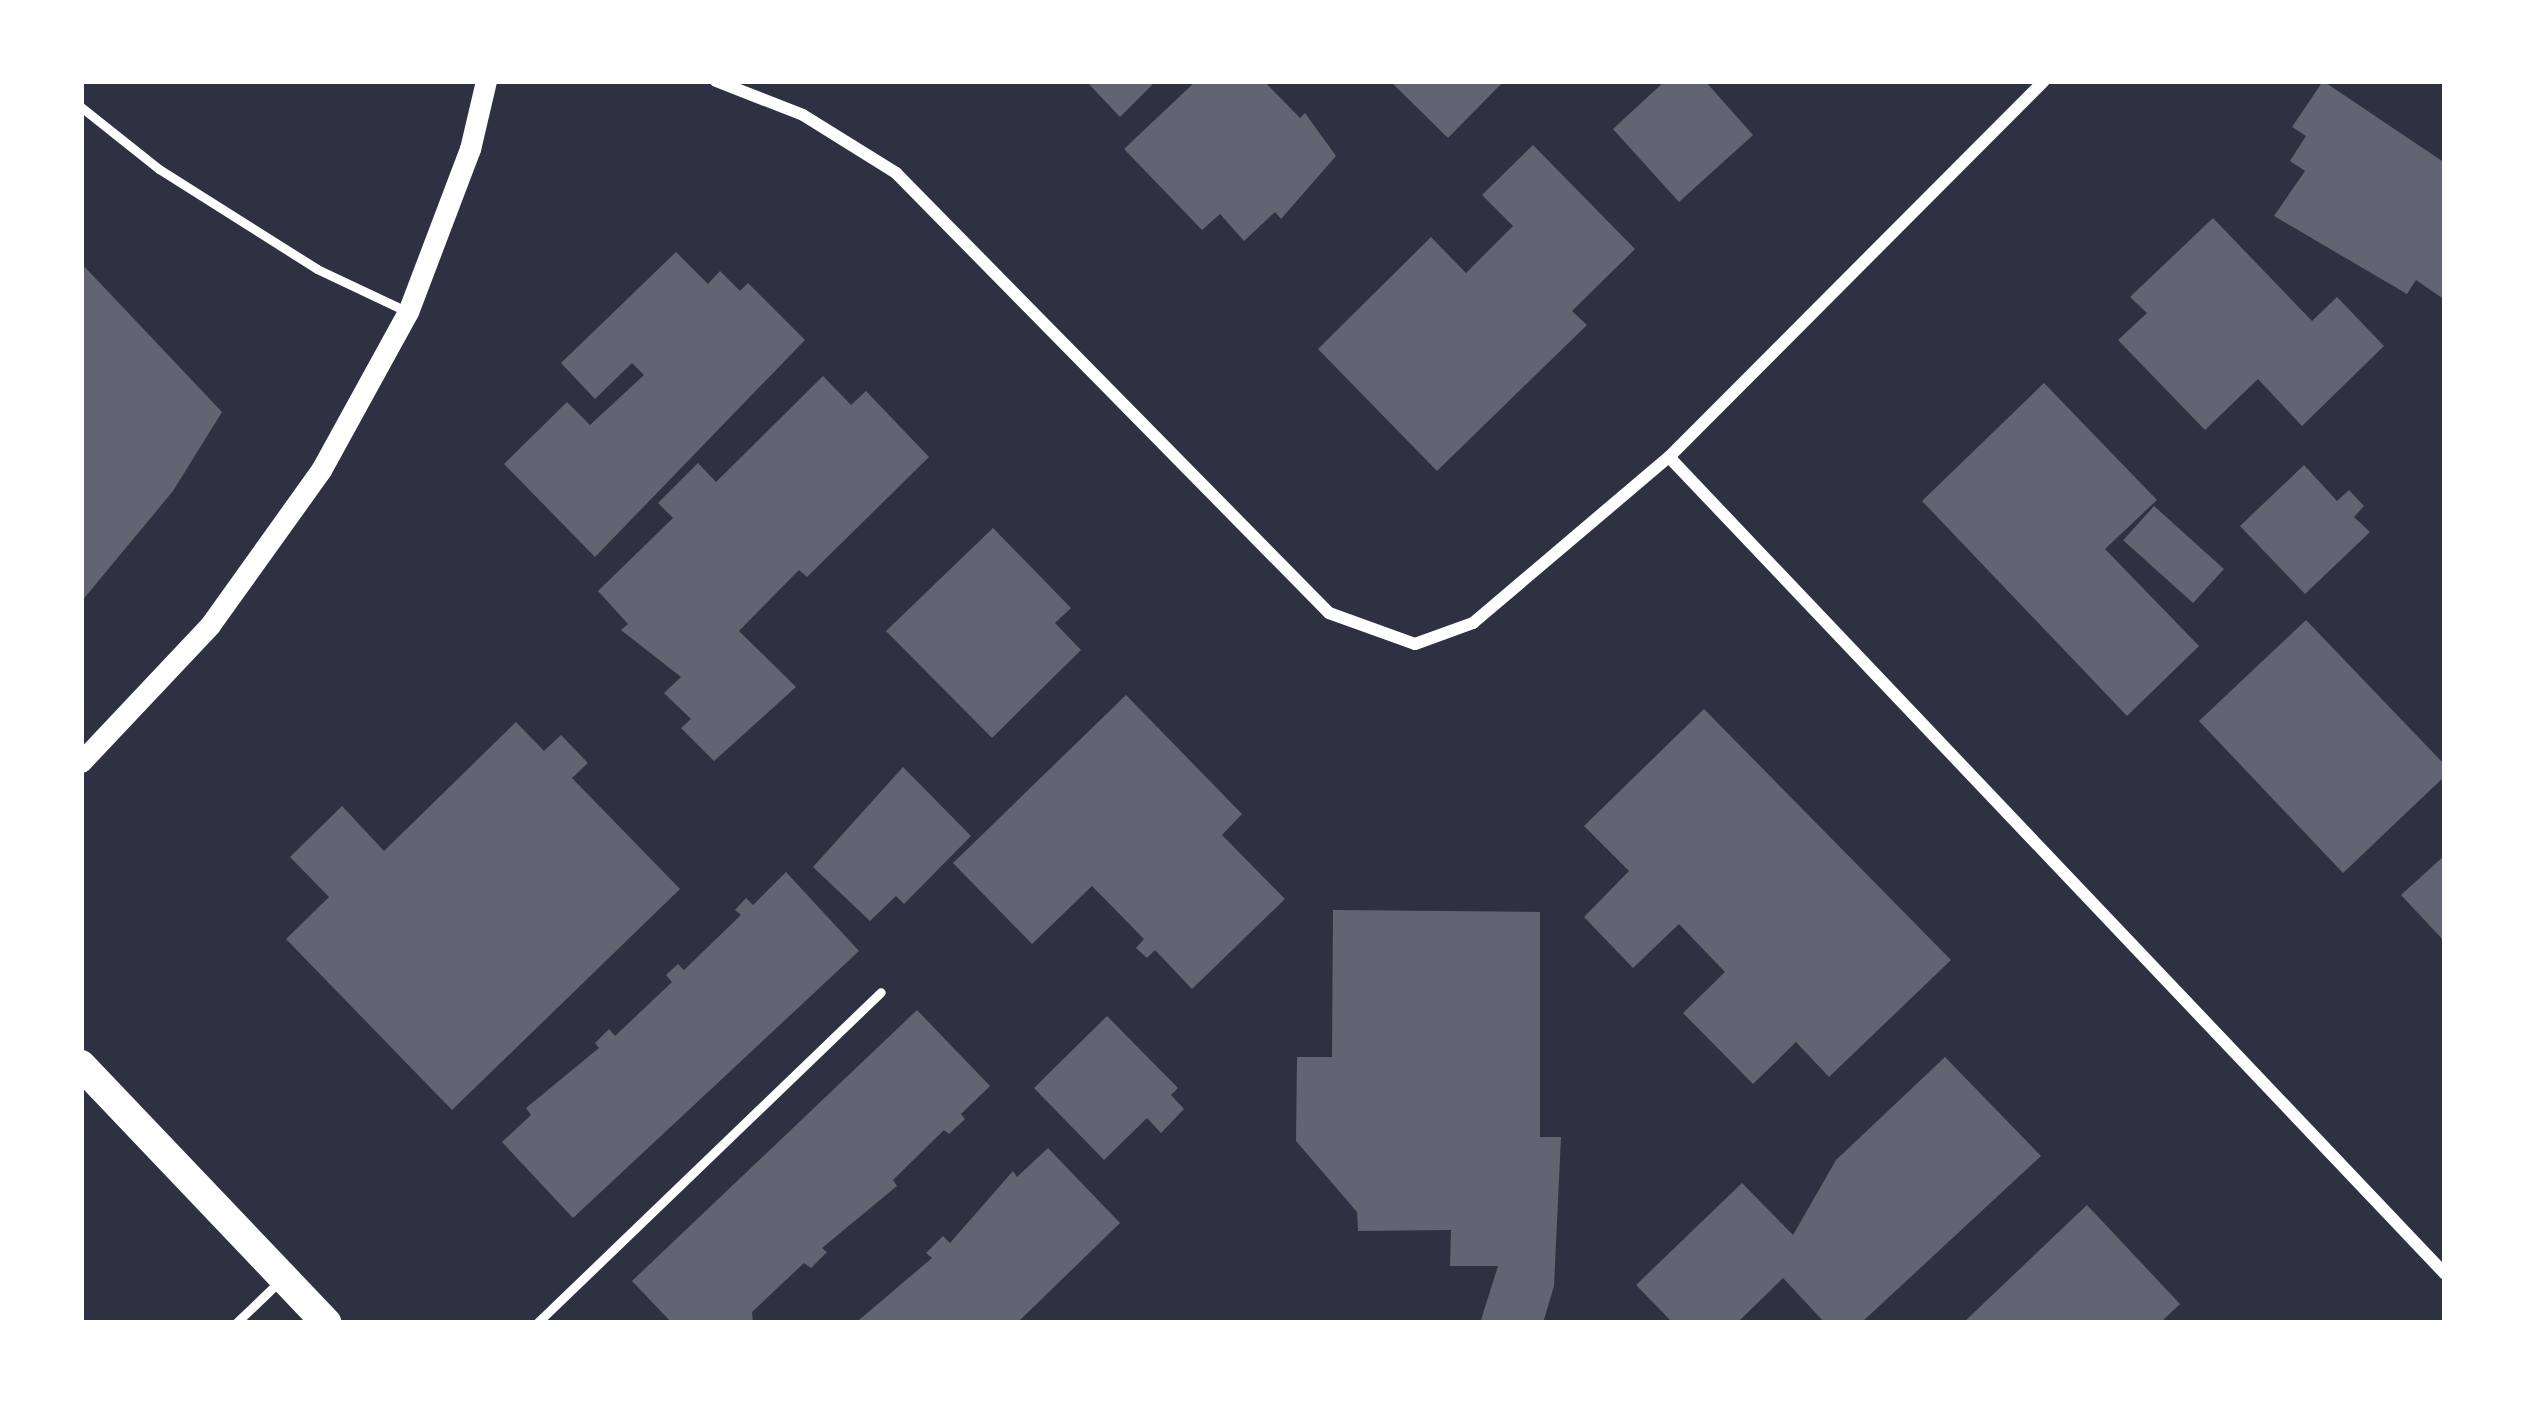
<!DOCTYPE html>
<html>
<head>
<meta charset="utf-8">
<style>
	body { margin:0 }
	#map { position:relative; width:2526px; height:1404px; overflow:hidden; background:#2d3142; font-family:"IBM Plex Sans",sans-serif }
	div>[style] { position:absolute }
	.building>* { inset:0; background:#626471; transform-origin:0 0 }
	.service>* { height:9px; margin:-4.5px; padding:0 4.5px; transform-origin:4.5px; border-radius:4.5px; background:#fff }
	.minor>* { height:12px; margin:-6px; padding:0 6px; transform-origin:6px; border-radius:6px; background:#fff }
	.tertiary>* { height:21px; margin:-10.5px; padding:0 10.5px; transform-origin:10.5px; border-radius:10.5px; background:#fff }
	.primary>* { height:30px; margin:-15px; padding:0 15px; transform-origin:15px; border-radius:15px; background:#fff }
	span { translate:-50% -50%; white-space:nowrap; text-align:center; line-height:1.15; -webkit-text-stroke:12px #fff; paint-order:stroke }
	.frame { position:absolute; inset:0; border:84px solid #fff; pointer-events:none }
</style>
</head>
<body>
<div id="map">
	<div class="building">
		<div style="clip-path:polygon(1086px 81px,1156px 81px,1120px 117px)"></div>
		<div style="clip-path:polygon(1196px 81px,1264px 81px,1300px 118px,1305px 113px,1336px 156px,1281px 219px,1275px 212px,1244px 241px,1220px 214px,1202px 230px,1124px 149px)"></div>
		<div style="clip-path:polygon(1390px 81px,1504px 81px,1448px 138px)"></div>
		<div style="clip-path:polygon(1665px 81px,1705px 81px,1753px 135px,1679px 202px,1613px 129px)"></div>
		<div style="clip-path:polygon(2323px 81px,2445px 163px,2445px 300px,2416px 280px,2407px 294px,2274px 216px,2305px 171px,2290px 161px,2306px 136px,2292px 127px)"></div>
		<div style="clip-path:polygon(1533px 145px,1635px 249px,1572px 311px,1587px 325px,1437px 471px,1318px 349px,1431px 237px,1466px 273px,1513px 226px,1482px 195px)"></div>
		<div style="clip-path:polygon(2213px 218px,2312px 321px,2337px 297px,2384px 346px,2302px 426px,2258px 379px,2205px 430px,2118px 340px,2147px 313px,2130px 297px)"></div>
		<div style="clip-path:polygon(676px 252px,708px 284px,720px 271px,740px 291px,748px 283px,805px 340px,595px 557px,504px 464px,567px 402px,590px 425px,644px 375px,632px 363px,595px 399px,561px 363px)"></div>
		<div style="clip-path:polygon(81px 263px,222px 412px,173px 491px,81px 602px)"></div>
		<div style="clip-path:polygon(823px 376px,851px 405px,866px 391px,929px 457px,807px 577px,799px 570px,739px 631px,796px 687px,714px 761px,681px 728px,691px 719px,664px 693px,681px 677px,621px 630px,628px 624px,598px 591px,673px 518px,658px 503px,698px 463px,716px 482px)"></div>
		<div style="clip-path:polygon(2044px 383px,2157px 500px,2105px 549px,2199px 646px,2127px 716px,1922px 501px)"></div>
		<div style="clip-path:polygon(2304px 465px,2337px 501px,2349px 490px,2364px 506px,2354px 517px,2370px 532px,2305px 594px,2240px 526px)"></div>
		<div style="left:2154px;top:506px;width:94px;height:46px;rotate:42deg"></div>
		<div style="clip-path:polygon(993px 528px,1071px 608px,1055px 623px,1081px 650px,992px 738px,886px 631px)"></div>
		<div style="clip-path:polygon(2306px 620px,2445px 765px,2445px 776px,2343px 873px,2199px 721px)"></div>
		<div style="clip-path:polygon(1126px 695px,1242px 814px,1222px 835px,1285px 899px,1192px 989px,1155px 950px,1147px 958px,1136px 948px,1144px 939px,1092px 886px,1032px 944px,953px 863px)"></div>
		<div style="clip-path:polygon(1704px 709px,1951px 960px,1829px 1077px,1796px 1042px,1753px 1084px,1683px 1013px,1725px 972px,1679px 924px,1633px 968px,1584px 917px,1629px 871px,1584px 826px)"></div>
		<div style="clip-path:polygon(516px 722px,544px 751px,561px 735px,588px 763px,572px 778px,680px 889px,452px 1110px,286px 939px,329px 897px,290px 857px,342px 806px,384px 851px)"></div>
		<div style="clip-path:polygon(903px 767px,971px 836px,904px 904px,896px 896px,870px 921px,813px 867px)"></div>
		<div style="clip-path:polygon(2445px 855px,2445px 942px,2401px 895px)"></div>
		<div style="clip-path:polygon(786px 872px,859px 951px,573px 1218px,502px 1142px,531px 1115px,526px 1108px,599px 1048px,595px 1043px,609px 1029px,615px 1036px,672px 982px,666px 975px,678px 964px,684px 970px,741px 915px,735px 910px,746px 898px,753px 905px)"></div>
		<div style="clip-path:polygon(1333px 910px,1540px 912px,1540px 1137px,1561px 1137px,1554px 1286px,1543px 1323px,1480px 1323px,1498px 1266px,1450px 1266px,1451px 1230px,1358px 1231px,1357px 1212px,1296px 1141px,1297px 1057px,1332px 1057px)"></div>
		<div style="clip-path:polygon(917px 1010px,990px 1086px,961px 1114px,965px 1119px,949px 1134px,944px 1130px,893px 1180px,897px 1186px,822px 1248px,827px 1252px,811px 1268px,804px 1263px,752px 1312px,753px 1323px,672px 1323px,632px 1281px)"></div>
		<div style="clip-path:polygon(1107px 1016px,1178px 1088px,1171px 1095px,1184px 1109px,1161px 1133px,1147px 1118px,1104px 1160px,1034px 1088px)"></div>
		<div style="clip-path:polygon(1945px 1057px,2041px 1156px,1861px 1323px,1825px 1323px,1783px 1278px,1737px 1323px,1673px 1323px,1636px 1285px,1742px 1183px,1793px 1235px,1836px 1160px)"></div>
		<div style="clip-path:polygon(1048px 1148px,1120px 1223px,1017px 1323px,859px 1320px,932px 1258px,926px 1253px,943px 1236px,950px 1243px,1013px 1171px,1017px 1177px)"></div>
		<div style="clip-path:polygon(2087px 1205px,2180px 1304px,2160px 1323px,1963px 1323px)"></div>
	</div>
	<div class="service">
		<div style="left:81px;top:107px;width:100px;rotate:38.5deg"></div>
		<div style="left:159px;top:169px;width:187px;rotate:32.3deg"></div>
		<div style="left:317px;top:269px;width:101px;rotate:25.3deg"></div>
		<div style="left:236px;top:1323px;width:61px;rotate:-43.7deg"></div>
		<div style="left:537px;top:1323px;width:477px;rotate:-43.9deg"></div>
	</div>
	<div class="minor">
		<div style="left:716px;top:81px;width:93px;rotate:21.3deg"></div>
		<div style="left:803px;top:115px;width:110px;rotate:31.9deg"></div>
		<div style="left:896px;top:173px;width:617px;rotate:45.46deg"></div>
		<div style="left:1329px;top:613px;width:91px;rotate:19.8deg"></div>
		<div style="left:1415px;top:644px;width:62px;rotate:-19.9deg"></div>
		<div style="left:1473px;top:623px;width:257px;rotate:-40.3deg"></div>
		<div style="left:1669px;top:457px;width:1127px;rotate:46.47deg"></div>
		<div style="left:1669px;top:457px;width:531px;rotate:-45.08deg"></div>
	</div>
	<div class="tertiary">
		<div style="left:81px;top:762px;width:188px;rotate:-46.7deg"></div>
		<div style="left:210px;top:625px;width:191px;rotate:-54.4deg"></div>
		<div style="left:321px;top:470px;width:180px;rotate:-61.2deg"></div>
		<div style="left:408px;top:312px;width:174px;rotate:-69.2deg"></div>
		<div style="left:470px;top:149px;width:70px;rotate:-76.8deg"></div>
	</div>
	<div class="primary">
		<div style="left:81px;top:1065px;width:356px;rotate:46.4deg"></div>
	</div>
	<div class="frame"></div>
</div>
</body>
</html>
